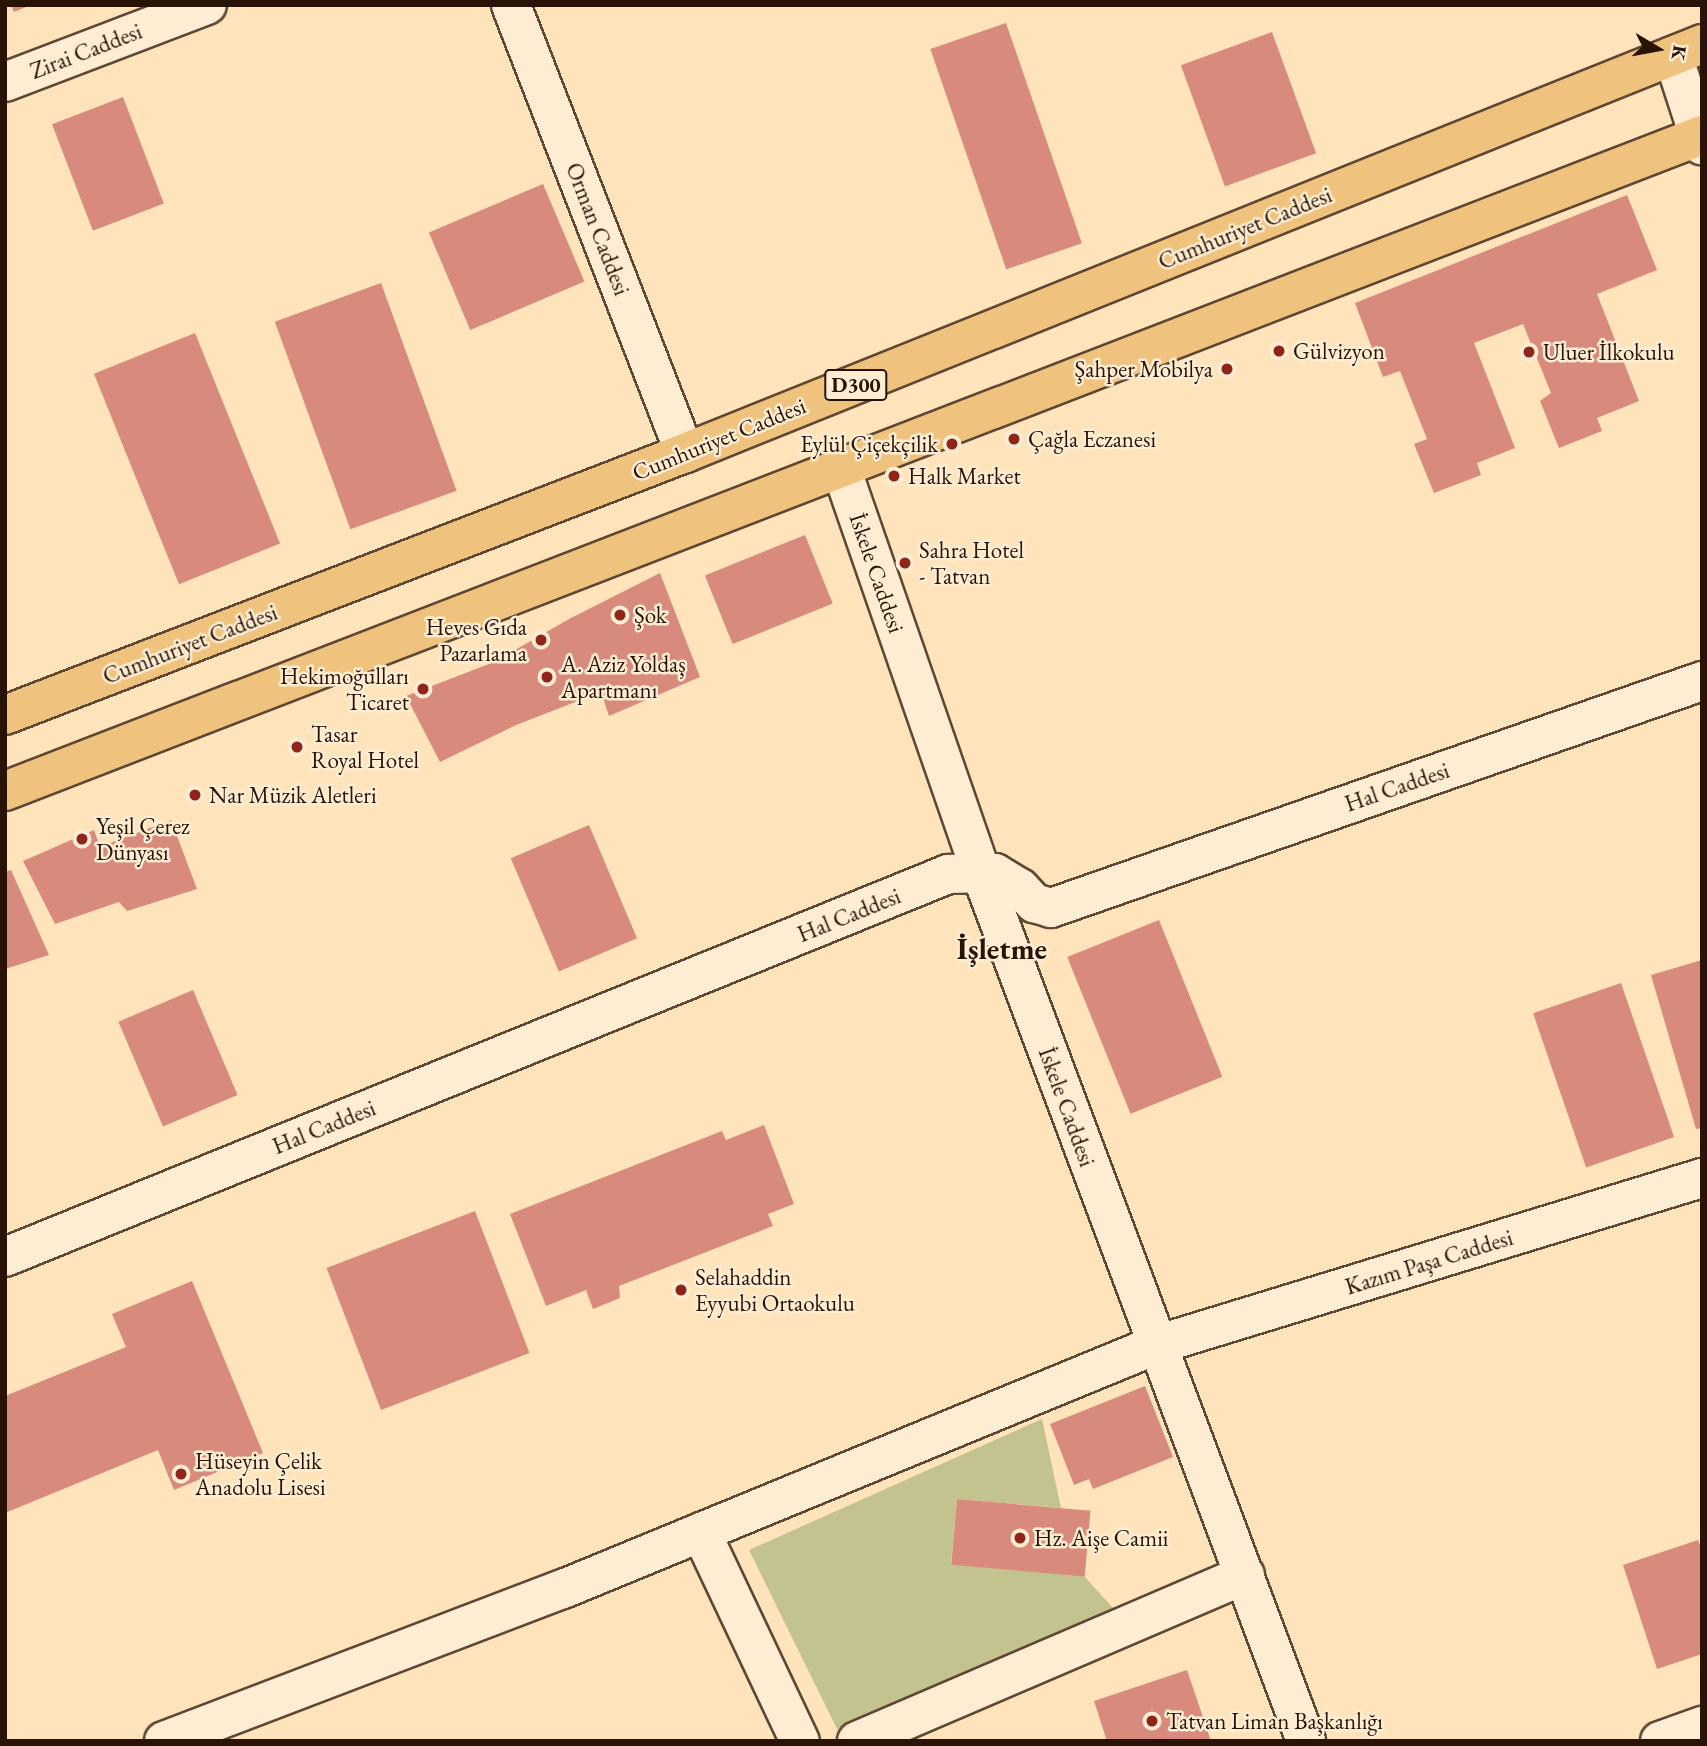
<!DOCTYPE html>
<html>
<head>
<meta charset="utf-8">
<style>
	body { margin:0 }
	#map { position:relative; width:1707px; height:1746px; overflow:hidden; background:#fee3bb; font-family:"EB Garamond",serif }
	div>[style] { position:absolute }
	.green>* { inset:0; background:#c2c38e }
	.building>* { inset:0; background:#d88b7c; transform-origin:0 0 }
	.roads { filter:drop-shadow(2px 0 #5e4733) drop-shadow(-2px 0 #5e4733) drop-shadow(0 2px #5e4733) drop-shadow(0 -2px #5e4733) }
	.minor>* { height:38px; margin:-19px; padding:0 19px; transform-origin:19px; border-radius:19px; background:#feedd3 }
	.highway>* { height:38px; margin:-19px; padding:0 19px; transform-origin:19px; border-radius:19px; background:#efc27e }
	.dots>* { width:19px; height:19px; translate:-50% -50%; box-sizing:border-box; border:4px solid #feedd3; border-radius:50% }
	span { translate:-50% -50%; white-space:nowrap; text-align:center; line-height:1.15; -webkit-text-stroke:5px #feedd3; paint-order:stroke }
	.shield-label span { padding:2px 5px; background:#feedd3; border:2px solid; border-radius:5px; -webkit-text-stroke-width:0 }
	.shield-label { font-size:21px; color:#291306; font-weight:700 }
	.street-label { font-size:23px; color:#291306 }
	.poi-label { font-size:23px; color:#291306 }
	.left { translate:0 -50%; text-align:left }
	.right { translate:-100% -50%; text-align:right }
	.district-label { font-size:30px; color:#291306; font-weight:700 }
	.frame { position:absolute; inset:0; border:7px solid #291306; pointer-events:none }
	.north { position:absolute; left:1623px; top:14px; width:70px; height:70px; -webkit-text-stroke:5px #feedd3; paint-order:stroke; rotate:100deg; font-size:19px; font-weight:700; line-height:28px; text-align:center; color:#291306 }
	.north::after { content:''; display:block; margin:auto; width:24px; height:32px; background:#291306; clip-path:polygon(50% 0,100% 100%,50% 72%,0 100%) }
</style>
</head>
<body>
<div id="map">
	<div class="green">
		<div style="clip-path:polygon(1042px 1419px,1061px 1508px,957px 1499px,951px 1564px,1084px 1576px,1113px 1608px,837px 1729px,749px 1550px)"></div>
	</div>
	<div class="building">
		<div style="clip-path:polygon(11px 5px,31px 5px,14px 12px)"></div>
		<div style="left:1006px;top:23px;width:233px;height:80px;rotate:71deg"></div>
		<div style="left:1272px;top:32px;width:129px;height:97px;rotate:70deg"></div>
		<div style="left:123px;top:97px;width:114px;height:76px;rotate:69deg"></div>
		<div style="left:543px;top:184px;width:106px;height:124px;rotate:67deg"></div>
		<div style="clip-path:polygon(1627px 195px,1657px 270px,1597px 294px,1639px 401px,1597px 418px,1602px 431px,1559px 448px,1540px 401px,1551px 393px,1523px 324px,1474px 343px,1515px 448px,1477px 463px,1481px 475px,1434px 493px,1414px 444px,1427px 439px,1400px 371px,1383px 377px,1355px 303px)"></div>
		<div style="left:381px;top:283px;width:221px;height:113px;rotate:70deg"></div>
		<div style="left:195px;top:333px;width:227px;height:109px;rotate:68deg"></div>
		<div style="left:805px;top:535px;width:74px;height:108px;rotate:68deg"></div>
		<div style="clip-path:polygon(660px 573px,700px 677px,609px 716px,601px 692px,516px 725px,440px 762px,406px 696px,494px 662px,569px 619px)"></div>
		<div style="clip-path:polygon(171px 820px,197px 889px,127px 911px,119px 902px,55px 924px,23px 861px,94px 830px,100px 847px)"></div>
		<div style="left:589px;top:825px;width:123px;height:85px;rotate:67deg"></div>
		<div style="clip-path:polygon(11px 870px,49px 955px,5px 969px,5px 872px)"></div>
		<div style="left:1159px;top:920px;width:169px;height:99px;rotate:68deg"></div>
		<div style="clip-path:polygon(1702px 960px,1702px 1128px,1696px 1129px,1651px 975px)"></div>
		<div style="left:1621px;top:983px;width:163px;height:93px;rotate:71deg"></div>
		<div style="left:193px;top:990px;width:114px;height:81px;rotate:67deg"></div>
		<div style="clip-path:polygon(764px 1125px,794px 1204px,768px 1214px,773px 1226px,619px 1286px,620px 1298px,593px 1309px,586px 1290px,546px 1306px,510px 1214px,722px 1131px,726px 1140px)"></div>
		<div style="left:475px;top:1211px;width:152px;height:159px;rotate:69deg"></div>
		<div style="clip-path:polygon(192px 1281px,263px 1453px,174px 1490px,158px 1450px,5px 1513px,5px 1396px,126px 1347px,112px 1314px)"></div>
		<div style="clip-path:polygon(1145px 1386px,1173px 1457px,1093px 1489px,1089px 1479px,1074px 1485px,1050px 1424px)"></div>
		<div style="left:957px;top:1499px;width:134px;height:66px;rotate:5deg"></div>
		<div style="clip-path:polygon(1698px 1540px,1702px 1550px,1702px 1654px,1657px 1669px,1623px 1565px)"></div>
		<div style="clip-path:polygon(1187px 1670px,1211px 1741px,1107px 1741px,1094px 1701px)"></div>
	</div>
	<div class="roads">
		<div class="minor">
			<div style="left:511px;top:5px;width:481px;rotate:68.8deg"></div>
			<div style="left:1673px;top:56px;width:94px;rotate:72deg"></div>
			<div style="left:5px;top:82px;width:216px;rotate:-20.9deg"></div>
			<div style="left:841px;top:468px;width:429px;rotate:70.9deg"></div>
			<div style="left:981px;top:873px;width:927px;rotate:69.47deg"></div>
			<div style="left:5px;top:1257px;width:1018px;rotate:-22.1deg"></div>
			<div style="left:948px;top:874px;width:47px;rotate:-1.2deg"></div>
			<div style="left:995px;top:873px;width:29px;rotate:31deg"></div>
			<div style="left:1020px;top:888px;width:21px;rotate:47deg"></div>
			<div style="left:1034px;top:903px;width:18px;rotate:16deg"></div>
			<div style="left:1051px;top:908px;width:689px;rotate:-19.22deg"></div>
			<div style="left:701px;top:1532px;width:231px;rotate:64.7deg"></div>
			<div style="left:164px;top:1741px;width:427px;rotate:-20.9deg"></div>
			<div style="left:563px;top:1589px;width:641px;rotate:-22.37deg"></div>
			<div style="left:1156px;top:1345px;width:571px;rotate:-17.01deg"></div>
			<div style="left:857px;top:1741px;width:422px;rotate:-23.2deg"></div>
			<div style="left:1660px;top:1741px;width:45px;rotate:-19.7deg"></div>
		</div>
		<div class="highway">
			<div style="left:5px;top:715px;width:729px;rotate:-21.07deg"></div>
			<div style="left:685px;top:453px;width:1096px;rotate:-21.91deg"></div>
			<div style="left:5px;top:791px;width:1819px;rotate:-21.13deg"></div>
		</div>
	</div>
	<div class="dots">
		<div style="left:1279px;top:351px;background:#8f2418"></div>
		<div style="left:1529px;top:352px;background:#8f2418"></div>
		<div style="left:1227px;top:369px;background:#8f2418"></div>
		<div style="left:1014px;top:439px;background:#8f2418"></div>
		<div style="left:952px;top:444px;background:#8f2418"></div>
		<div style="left:894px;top:476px;background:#8f2418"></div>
		<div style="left:905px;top:563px;background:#8f2418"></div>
		<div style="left:620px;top:615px;background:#8f2418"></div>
		<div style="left:541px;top:640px;background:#8f2418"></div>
		<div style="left:547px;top:677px;background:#8f2418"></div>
		<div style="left:423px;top:689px;background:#8f2418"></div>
		<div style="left:297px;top:747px;background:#8f2418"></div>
		<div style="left:195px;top:795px;background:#8f2418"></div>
		<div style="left:82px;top:839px;background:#8f2418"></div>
		<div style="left:681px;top:1290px;background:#8f2418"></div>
		<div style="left:181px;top:1474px;background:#8f2418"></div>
		<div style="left:1020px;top:1538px;background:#8f2418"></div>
		<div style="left:1152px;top:1721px;background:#8f2418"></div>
	</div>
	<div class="shield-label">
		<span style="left:856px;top:385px">D300</span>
	</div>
	<div class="street-label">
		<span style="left:86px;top:51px;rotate:-21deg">Zirai Caddesi</span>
		<span style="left:1245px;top:228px;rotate:-22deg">Cumhuriyet Caddesi</span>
		<span style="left:598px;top:229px;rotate:69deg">Orman Caddesi</span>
		<span style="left:719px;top:439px;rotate:-22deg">Cumhuriyet Caddesi</span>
		<span style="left:877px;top:573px;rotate:71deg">İskele Caddesi</span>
		<span style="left:190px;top:644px;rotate:-21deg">Cumhuriyet Caddesi</span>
		<span style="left:1397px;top:787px;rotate:-19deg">Hal Caddesi</span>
		<span style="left:849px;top:915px;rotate:-22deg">Hal Caddesi</span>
		<span style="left:1067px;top:1107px;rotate:70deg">İskele Caddesi</span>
		<span style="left:324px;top:1127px;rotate:-22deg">Hal Caddesi</span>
		<span style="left:1429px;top:1262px;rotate:-17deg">Kazım Paşa Caddesi</span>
	</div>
	<div class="poi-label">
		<span class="left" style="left:1293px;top:351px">Gülvizyon</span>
		<span class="left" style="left:1543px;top:352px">Uluer İlkokulu</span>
		<span class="right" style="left:1213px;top:369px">Şahper Mobilya</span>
		<span class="left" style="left:1028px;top:439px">Çağla Eczanesi</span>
		<span class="right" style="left:938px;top:444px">Eylül Çiçekçilik</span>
		<span class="left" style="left:908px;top:476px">Halk Market</span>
		<span class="left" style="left:919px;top:563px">Sahra Hotel<br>- Tatvan</span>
		<span class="left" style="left:634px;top:615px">Şok</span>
		<span class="right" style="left:527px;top:640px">Heves Gıda<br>Pazarlama</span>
		<span class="left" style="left:561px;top:677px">A. Aziz Yoldaş<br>Apartmanı</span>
		<span class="right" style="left:409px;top:689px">Hekimoğulları<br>Ticaret</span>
		<span class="left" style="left:311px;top:747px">Tasar<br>Royal Hotel</span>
		<span class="left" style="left:209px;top:795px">Nar Müzik Aletleri</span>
		<span class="left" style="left:96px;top:839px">Yeşil Çerez<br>Dünyası</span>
		<span class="left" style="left:695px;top:1290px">Selahaddin<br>Eyyubi Ortaokulu</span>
		<span class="left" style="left:195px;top:1474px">Hüseyin Çelik<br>Anadolu Lisesi</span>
		<span class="left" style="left:1034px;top:1538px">Hz. Aişe Camii</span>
		<span class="left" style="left:1166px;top:1721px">Tatvan Liman Başkanlığı</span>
	</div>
	<div class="district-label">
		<span style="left:1002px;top:949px">İşletme</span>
	</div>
	<div class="frame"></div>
	<div class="north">K</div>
</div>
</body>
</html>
